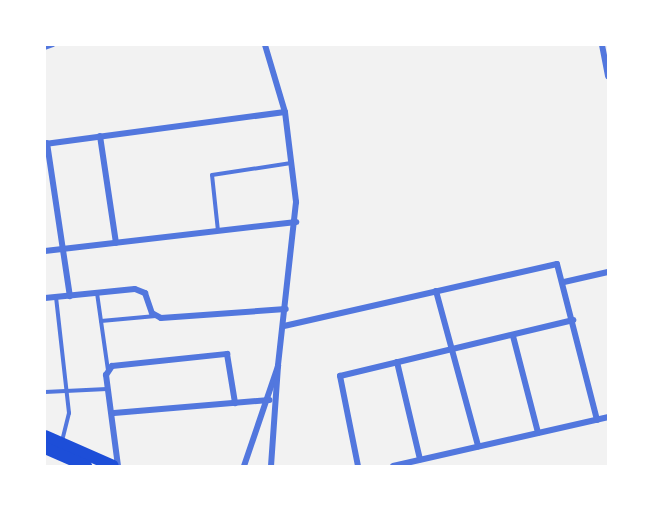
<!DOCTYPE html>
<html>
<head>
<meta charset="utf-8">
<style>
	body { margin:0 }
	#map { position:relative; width:653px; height:511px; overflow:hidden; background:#f2f2f2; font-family:"Space Grotesk",sans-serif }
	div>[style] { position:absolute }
	.service>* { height:4px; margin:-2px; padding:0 2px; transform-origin:2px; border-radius:2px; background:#5277de }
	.minor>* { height:6px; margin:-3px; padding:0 3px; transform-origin:3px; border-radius:3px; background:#5277de }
	.primary>* { height:12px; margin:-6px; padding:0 6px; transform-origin:6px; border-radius:6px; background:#1d4ed8 }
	span { translate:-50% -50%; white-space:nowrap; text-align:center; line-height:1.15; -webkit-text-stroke:5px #fff; paint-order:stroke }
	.frame { position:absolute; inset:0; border:46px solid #fff; pointer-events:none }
</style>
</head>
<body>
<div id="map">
	<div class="service">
		<div style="left:45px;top:48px;width:9px;rotate:-21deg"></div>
		<div style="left:218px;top:231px;width:56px;rotate:-96.1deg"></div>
		<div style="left:212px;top:175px;width:80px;rotate:-8.6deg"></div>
		<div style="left:97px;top:293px;width:78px;rotate:81.9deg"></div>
		<div style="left:56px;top:297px;width:117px;rotate:83.6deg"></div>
		<div style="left:69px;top:413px;width:30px;rotate:104deg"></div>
		<div style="left:101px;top:321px;width:55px;rotate:-5.2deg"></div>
		<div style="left:45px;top:392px;width:62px;rotate:-2.8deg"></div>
	</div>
	<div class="minor">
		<div style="left:265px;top:45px;width:70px;rotate:73.4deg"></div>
		<div style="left:285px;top:112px;width:91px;rotate:83deg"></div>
		<div style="left:296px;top:202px;width:165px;rotate:96.3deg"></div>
		<div style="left:602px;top:45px;width:32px;rotate:79deg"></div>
		<div style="left:100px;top:136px;width:108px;rotate:81.5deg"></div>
		<div style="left:47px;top:143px;width:155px;rotate:81.5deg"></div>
		<div style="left:45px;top:144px;width:242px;rotate:-7.6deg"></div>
		<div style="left:45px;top:251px;width:253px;rotate:-6.6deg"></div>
		<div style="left:564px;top:282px;width:45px;rotate:-12.8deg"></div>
		<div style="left:436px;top:291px;width:161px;rotate:74.8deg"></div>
		<div style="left:45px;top:298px;width:90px;rotate:-5.7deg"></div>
		<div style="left:135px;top:289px;width:11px;rotate:22deg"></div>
		<div style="left:145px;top:293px;width:21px;rotate:71deg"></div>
		<div style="left:152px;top:313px;width:10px;rotate:29deg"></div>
		<div style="left:161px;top:318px;width:125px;rotate:-4.1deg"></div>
		<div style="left:284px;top:326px;width:280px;rotate:-12.8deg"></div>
		<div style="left:557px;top:264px;width:161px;rotate:75.6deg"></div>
		<div style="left:513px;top:336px;width:100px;rotate:75.5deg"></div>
		<div style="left:397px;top:362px;width:100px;rotate:76.7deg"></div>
		<div style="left:114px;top:413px;width:156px;rotate:-4.8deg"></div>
		<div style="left:118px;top:466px;width:92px;rotate:-97.5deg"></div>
		<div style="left:106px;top:375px;width:11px;rotate:-56deg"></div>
		<div style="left:112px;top:366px;width:116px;rotate:-6deg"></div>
		<div style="left:227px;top:354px;width:50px;rotate:80.7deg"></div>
		<div style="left:244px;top:466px;width:106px;rotate:-71.2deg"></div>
		<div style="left:278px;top:366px;width:100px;rotate:94deg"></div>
		<div style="left:358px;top:466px;width:92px;rotate:-101.3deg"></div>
		<div style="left:340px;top:376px;width:240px;rotate:-13.5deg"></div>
		<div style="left:393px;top:466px;width:221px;rotate:-12.8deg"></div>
	</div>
	<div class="primary">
		<div style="left:45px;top:436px;width:74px;rotate:23.8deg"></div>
		<div style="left:45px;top:448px;width:45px;rotate:23.7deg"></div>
	</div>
	<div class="frame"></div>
</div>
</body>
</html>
